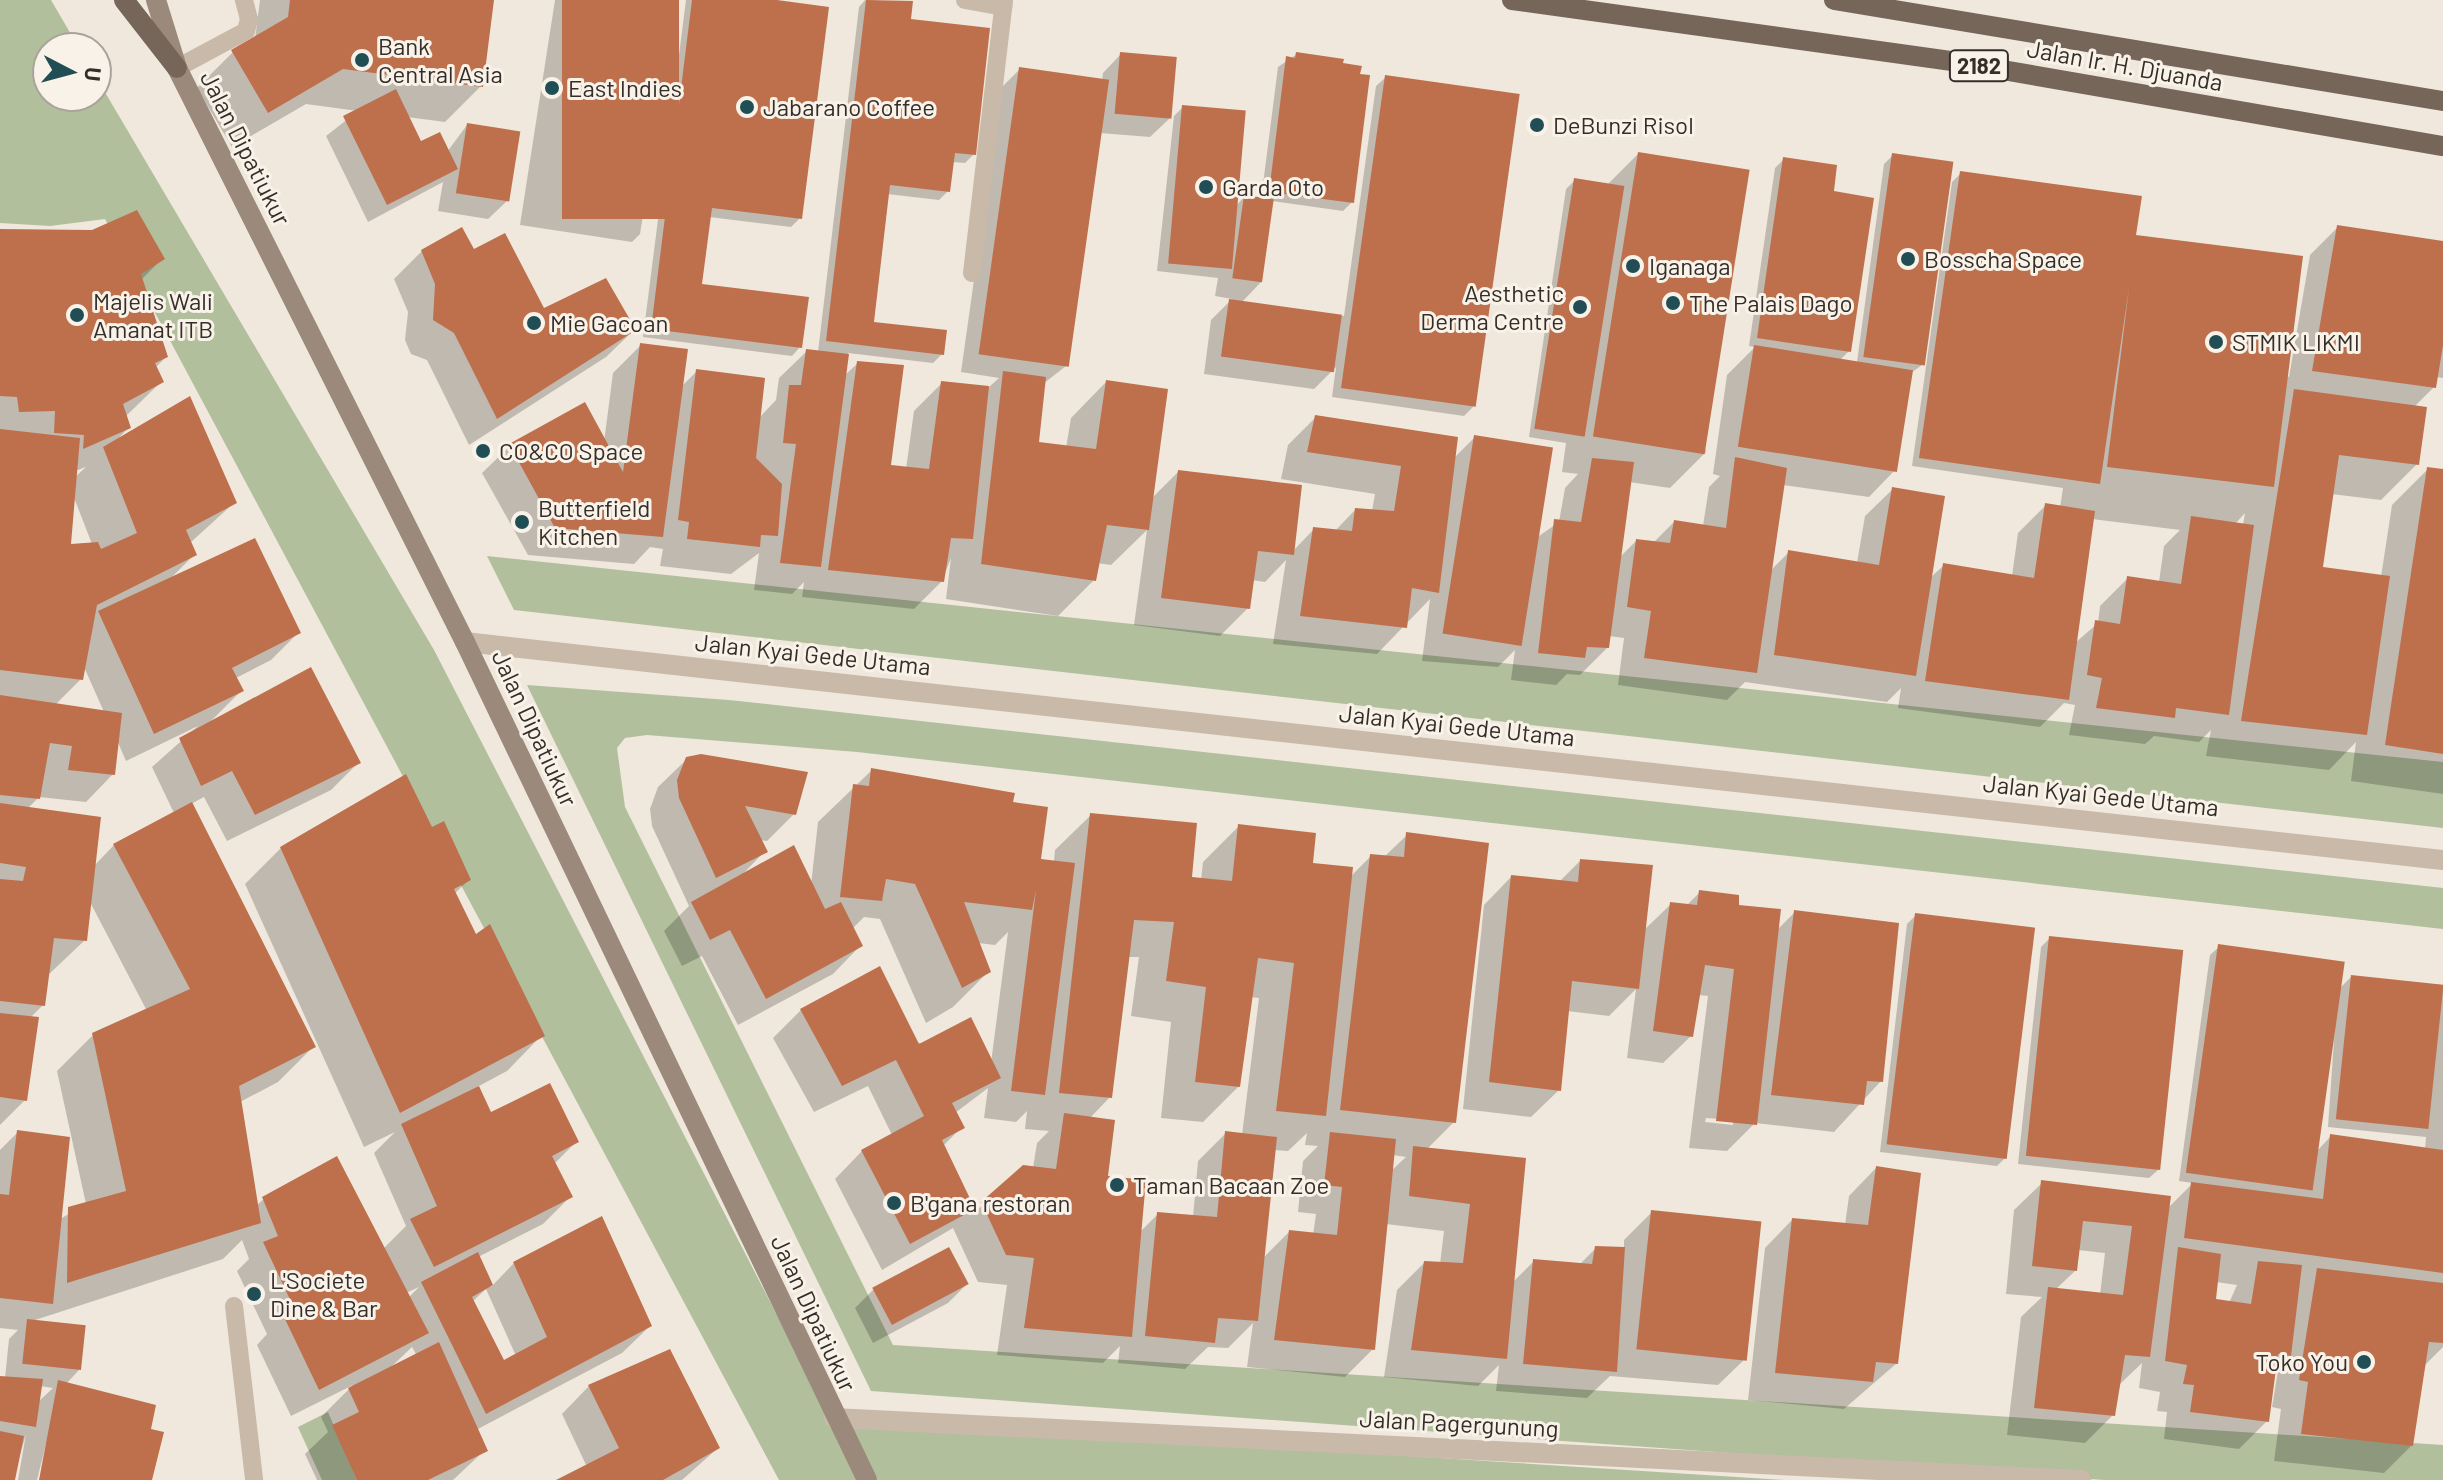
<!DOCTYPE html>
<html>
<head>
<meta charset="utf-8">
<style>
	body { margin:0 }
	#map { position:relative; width:2443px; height:1480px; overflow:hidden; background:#f0e8dc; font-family:Barlow,sans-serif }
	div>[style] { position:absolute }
	.green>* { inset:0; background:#b1bf9d }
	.shadow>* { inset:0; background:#0003 }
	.building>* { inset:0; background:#be704d; transform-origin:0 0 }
	.lane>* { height:18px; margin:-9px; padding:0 9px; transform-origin:9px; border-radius:9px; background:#c8b9a9 }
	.street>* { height:20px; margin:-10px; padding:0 10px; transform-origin:10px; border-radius:10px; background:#c8b9a9 }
	.secondary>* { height:20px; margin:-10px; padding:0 10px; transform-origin:10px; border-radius:10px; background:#9b897b }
	.primary>* { height:20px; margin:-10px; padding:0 10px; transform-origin:10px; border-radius:10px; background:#76665a }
	.dots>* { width:22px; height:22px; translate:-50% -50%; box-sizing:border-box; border:4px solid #f8f2e9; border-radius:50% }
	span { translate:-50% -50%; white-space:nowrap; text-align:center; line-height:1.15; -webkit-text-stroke:6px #f8f2e9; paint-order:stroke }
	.shield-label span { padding:2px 6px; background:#f8f2e9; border:2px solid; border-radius:6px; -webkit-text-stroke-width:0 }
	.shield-label { font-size:22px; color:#352d28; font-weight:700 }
	.poi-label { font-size:24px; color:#352d28 }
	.left { translate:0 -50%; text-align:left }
	.right { translate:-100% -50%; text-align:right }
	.street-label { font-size:24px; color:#352d28 }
	.north { position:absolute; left:32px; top:32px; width:80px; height:80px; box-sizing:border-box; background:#f8f2e9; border:2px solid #aaa39c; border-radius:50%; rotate:96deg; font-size:22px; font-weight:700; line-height:32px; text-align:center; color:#352d28 }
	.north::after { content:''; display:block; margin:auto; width:28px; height:36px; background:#214d54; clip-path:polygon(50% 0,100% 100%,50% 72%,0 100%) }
</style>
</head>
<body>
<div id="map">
	<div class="green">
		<div style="clip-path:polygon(0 0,51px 0,79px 48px,48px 48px,48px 96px,96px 96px,96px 77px,434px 650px,862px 1480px,779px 1480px,105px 219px,50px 226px,0 223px)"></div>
		<div style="clip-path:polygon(487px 556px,2443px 762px,2443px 828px,514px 610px)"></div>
		<div style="clip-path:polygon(527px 685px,729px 700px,2443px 888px,2443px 929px,857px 752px,647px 735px,625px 738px,617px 748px,625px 807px,893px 1345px,2443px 1445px,2443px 1480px,2104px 1480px,871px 1391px)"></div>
		<div style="clip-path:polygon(328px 1412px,357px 1480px,322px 1480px,298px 1427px)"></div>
		<div style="clip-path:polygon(839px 1420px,1108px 1437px,1785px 1480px,872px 1480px)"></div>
	</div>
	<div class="shadow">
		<div style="clip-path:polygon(260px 0,492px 0,481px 86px,445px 122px,407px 117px,420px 144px,447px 152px,467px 125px,507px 201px,488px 219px,438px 211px,443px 182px,368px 222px,326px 136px,358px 111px,306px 104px,232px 147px,197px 88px,233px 52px,255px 39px)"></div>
		<div style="clip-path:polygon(555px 0,677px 0,640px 234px,632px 242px,520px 225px)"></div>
		<div style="clip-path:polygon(686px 0,761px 0,800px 218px,791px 227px,709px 217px,700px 285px,800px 347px,792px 356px,643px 337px)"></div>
		<div style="clip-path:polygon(evenodd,865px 0,911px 3px,909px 20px,974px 154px,965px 163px,952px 162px,948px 191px,939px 200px,887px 194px,872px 324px,942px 354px,933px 363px,848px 353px,844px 376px,858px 363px,889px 467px,906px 469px,914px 411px,942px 383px,988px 388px,999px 378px,961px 372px,1001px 88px,1020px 69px,1102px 81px,1103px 73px,1121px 54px,1169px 119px,1150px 137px,1100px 133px,1066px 366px,1043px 384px,1037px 444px,1066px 448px,1071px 418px,1106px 382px,1151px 499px,1178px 472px,1293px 551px,1314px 529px,1334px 532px,1355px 510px,1372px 511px,1375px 494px,1281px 479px,1288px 445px,1316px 417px,1453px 459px,1475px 437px,1539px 536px,1559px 522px,1565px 488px,1578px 474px,1562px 472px,1566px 443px,1529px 437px,1566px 189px,1575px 180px,1607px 185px,1638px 154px,1706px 452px,1670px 488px,1629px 482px,1619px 558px,1636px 541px,1653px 543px,1674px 522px,1703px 526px,1709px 487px,1720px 476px,1713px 474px,1727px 375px,1755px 347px,1749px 346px,1775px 168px,1784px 159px,1831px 193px,1849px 351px,1840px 360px,1857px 362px,1884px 164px,1893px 155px,1922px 365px,1911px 373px,1896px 469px,1869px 497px,1783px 485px,1770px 571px,1789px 552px,1857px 563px,1865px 516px,1893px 489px,1929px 579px,1943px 566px,2012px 576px,2018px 533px,2046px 505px,2060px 508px,2063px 488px,1912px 466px,1952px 182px,1961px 173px,2133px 241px,2289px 377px,2310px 255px,2338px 227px,2443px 243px,2443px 378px,2436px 377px,2434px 387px,2414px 407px,2417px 464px,2381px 500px,2331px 494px,2321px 569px,2381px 577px,2392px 505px,2428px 469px,2443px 471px,2443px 794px,2351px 781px,2356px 742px,2329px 770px,2206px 756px,2211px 730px,2199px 742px,2154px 736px,2145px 744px,2069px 735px,2075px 705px,2064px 703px,2040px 727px,1898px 708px,1901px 688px,1887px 702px,1745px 682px,1727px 700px,1618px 685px,1624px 638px,1609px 636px,1608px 647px,1580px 675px,1567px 674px,1556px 685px,1511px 680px,1515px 650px,1498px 667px,1422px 661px,1430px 599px,1377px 654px,1273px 644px,1286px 560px,1265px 582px,1252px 580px,1248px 608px,1220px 636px,1134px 625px,1147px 530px,1111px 565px,1097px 563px,1094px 580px,1058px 616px,946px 599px,951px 558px,942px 581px,914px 609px,802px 597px,804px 582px,792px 594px,754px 590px,759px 553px,731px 574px,660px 566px,663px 549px,650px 547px,634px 564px,528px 555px,482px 473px,510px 446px,584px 404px,604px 442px,613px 373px,641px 345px,681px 387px,697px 371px,759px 418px,776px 400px,779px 378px,807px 351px,818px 352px,859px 7px,865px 0,2245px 513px,2243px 525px,2235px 524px,2245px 513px,865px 0,2092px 519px,2180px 530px,2164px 546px,2159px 582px,2128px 578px,2100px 606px,2098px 623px,2075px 643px,2092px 519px)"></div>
		<div style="clip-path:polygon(1297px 54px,1352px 202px,1343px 211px,1272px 201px,1262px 281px,1241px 303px,1344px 316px,1376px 86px,1385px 78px,1473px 407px,1464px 416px,1332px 397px,1336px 367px,1314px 389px,1204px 374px,1211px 320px,1232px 299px,1215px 296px,1218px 278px,1157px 271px,1174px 116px,1183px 107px,1234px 208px,1244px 197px,1261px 200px,1278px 67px)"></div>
		<div style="clip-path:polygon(evenodd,0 231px,163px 258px,141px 280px,166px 357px,155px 368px,161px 382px,125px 417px,128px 428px,117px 440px,235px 502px,190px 543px,195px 554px,170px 579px,299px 632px,271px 660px,236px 678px,242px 690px,210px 722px,359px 762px,331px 790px,227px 841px,204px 797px,191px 804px,314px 1046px,278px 1082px,240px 1102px,256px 1206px,264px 1199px,383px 1249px,406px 1226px,374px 1153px,395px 1132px,364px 1147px,245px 884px,281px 848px,431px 829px,469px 880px,454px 894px,475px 937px,542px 1035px,507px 1071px,477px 1087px,490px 1114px,577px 1141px,554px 1164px,571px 1196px,543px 1224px,478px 1257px,491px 1287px,514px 1263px,650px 1326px,622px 1353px,476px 1430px,485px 1450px,453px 1480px,317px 1480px,305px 1454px,328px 1432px,321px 1417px,353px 1385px,291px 1416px,257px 1345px,267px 1334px,237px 1271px,249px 1259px,242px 1240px,223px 1259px,32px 1321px,79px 1370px,66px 1384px,149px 1430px,150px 1480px,41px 1480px,54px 1412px,37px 1480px,18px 1480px,26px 1434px,13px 1480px,0 1480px,0 1378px,5px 1378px,9px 1339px,18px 1330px,0 1328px,0 1150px,18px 1132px,60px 1219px,86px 1204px,57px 1071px,93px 1035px,147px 1011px,90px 902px,85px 940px,47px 976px,43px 1005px,30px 1018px,25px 1100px,0 1125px,0 231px,86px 467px,74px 478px,75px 471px,86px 467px,0 231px,73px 495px,92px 544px,69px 546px,73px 495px,0 231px,84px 667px,104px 712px,55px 705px,81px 679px,84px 667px,0 231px,198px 726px,152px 767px,174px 813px,114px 845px,94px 866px,27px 809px,39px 797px,86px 802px,113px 774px,117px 740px,126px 761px,198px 726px,0 231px,419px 1287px,408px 1298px,406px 1293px,419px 1287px,0 231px,486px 1289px,516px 1356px,503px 1363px,472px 1302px,486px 1289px,0 231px,412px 1347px,417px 1356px,391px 1367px,412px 1347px,0 231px,40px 1386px,53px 1388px,37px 1403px,40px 1386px)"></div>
		<div style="clip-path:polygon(422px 251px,474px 252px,543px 311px,634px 330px,606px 357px,469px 445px,427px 360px,411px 354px,405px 340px,408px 312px,394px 279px)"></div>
		<div style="clip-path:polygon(evenodd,687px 759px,794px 814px,767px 841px,760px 840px,765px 851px,742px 875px,811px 885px,818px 822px,872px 770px,1011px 803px,1037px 865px,1054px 862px,1055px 850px,1091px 815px,1190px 878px,1201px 880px,1203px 862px,1239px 826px,1311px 865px,1350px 877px,1371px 856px,1384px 857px,1407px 835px,1454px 1122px,1427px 1149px,1524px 1160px,1513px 1282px,1534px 1261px,1579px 1265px,1596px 1248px,1624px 1249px,1624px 1240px,1652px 1212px,1746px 1358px,1718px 1385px,1610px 1376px,1587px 1398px,1496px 1391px,1499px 1365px,1478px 1386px,1384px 1377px,1397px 1290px,1424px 1263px,1440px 1264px,1444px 1231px,1386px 1224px,1373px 1349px,1345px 1377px,1247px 1367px,1253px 1323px,1228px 1348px,1208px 1347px,1185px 1369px,1118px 1363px,1120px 1346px,1103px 1363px,997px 1355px,1007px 1285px,978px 1282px,953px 1228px,882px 1270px,835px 1179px,862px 1151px,892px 1135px,868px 1086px,814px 1112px,773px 1038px,801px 1010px,991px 1063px,1008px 932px,995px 945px,978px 943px,989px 971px,953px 1007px,926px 1023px,880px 919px,864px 917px,852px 929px,860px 946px,833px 974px,738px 1025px,702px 956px,682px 966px,664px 931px,689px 906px,652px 826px,650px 809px,658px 787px,687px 759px,1127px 957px,1139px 957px,1131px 1016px,1171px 1022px,1161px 1118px,1203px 1122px,1239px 1086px,1250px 997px,1259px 998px,1242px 1135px,1226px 1133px,1198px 1161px,1193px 1217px,1158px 1214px,1140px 1232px,1106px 1177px,1089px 1119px,1110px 1097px,1127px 957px,687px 759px,988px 1088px,984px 1118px,1016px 1122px,1027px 1111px,1025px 1129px,1049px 1131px,1037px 1143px,1033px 1168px,974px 1212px,943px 1146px,962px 1127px,955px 1113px,988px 1088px,687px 759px,1307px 1133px,1305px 1145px,1318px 1146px,1303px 1161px,1298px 1212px,1316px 1214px,1313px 1235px,1289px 1232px,1262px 1259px,1274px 1150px,1288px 1151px,1307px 1133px,687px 759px,1393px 1155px,1406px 1157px,1391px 1171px,1393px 1155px)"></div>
		<div style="clip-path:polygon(evenodd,1580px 861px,1643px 931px,1671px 904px,1686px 906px,1700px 892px,1776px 931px,1795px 912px,1881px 1081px,1834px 1132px,1755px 1123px,1727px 1151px,1689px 1148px,1708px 996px,1698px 995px,1691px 1036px,1663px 1063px,1627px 1058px,1636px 989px,1609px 1016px,1567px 1011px,1559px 1090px,1531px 1117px,1463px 1109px,1484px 905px,1511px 877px,1559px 882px,1580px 861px,1706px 1118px,1733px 1120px,1733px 1125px,1705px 1122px,1706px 1118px)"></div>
		<div style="clip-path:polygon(1916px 915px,2006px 1157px,1997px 1166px,1880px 1152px,1907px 924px)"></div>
		<div style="clip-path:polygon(2050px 938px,2158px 1170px,2149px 1178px,2018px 1164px,2041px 947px)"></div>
		<div style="clip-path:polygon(evenodd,2219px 947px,2339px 989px,2351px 977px,2443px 987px,2443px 1347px,2424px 1366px,2412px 1445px,2384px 1473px,2274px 1461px,2281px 1409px,2272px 1407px,2279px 1365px,2274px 1371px,2267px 1421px,2239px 1449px,2164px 1439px,2167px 1412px,2157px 1411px,2160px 1392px,2139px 1388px,2142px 1363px,2120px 1384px,2113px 1415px,2085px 1443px,2007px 1435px,2021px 1317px,2042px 1297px,2006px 1294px,2014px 1210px,2042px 1183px,2167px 1209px,2193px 1183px,2179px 1181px,2210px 955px,2219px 947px,2336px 1011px,2328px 1127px,2426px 1137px,2425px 1149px,2331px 1136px,2317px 1151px,2336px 1011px,2219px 947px,2078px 1250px,2105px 1253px,2100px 1295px,2055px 1290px,2076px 1270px,2078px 1250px,2219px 947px,2216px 1282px,2237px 1285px,2229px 1303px,2213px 1301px,2216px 1282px)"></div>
		<div style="clip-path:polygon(1876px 1168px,1897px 1363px,1844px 1409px,1748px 1400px,1765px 1248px,1792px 1220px,1845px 1225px,1849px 1196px)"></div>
		<div style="clip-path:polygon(967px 1284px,948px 1303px,873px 1343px,855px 1308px,873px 1290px)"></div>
		<div style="clip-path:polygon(589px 1386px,718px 1448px,682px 1480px,560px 1480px,587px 1467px,562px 1414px)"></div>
	</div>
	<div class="building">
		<div style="clip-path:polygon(290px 0,494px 0,483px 87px,343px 69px,268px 113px,231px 50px,288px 17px)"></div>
		<div style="left:562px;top:0;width:117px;height:219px"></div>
		<div style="clip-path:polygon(692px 0,777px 0,829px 7px,802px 219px,712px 208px,702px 284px,809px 297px,802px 348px,651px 329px)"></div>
		<div style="clip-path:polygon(866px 0,913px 1px,911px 19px,990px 28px,976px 155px,955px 153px,950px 192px,890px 185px,874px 322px,947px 330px,944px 355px,826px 341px)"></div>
		<div style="left:1120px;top:52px;width:57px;height:62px;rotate:5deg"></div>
		<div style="clip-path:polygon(1296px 52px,1344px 59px,1343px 63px,1362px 66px,1360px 74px,1370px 75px,1354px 203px,1269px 192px,1286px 56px,1295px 58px)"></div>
		<div style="left:1019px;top:67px;width:91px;height:290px;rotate:8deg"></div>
		<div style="left:1385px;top:75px;width:136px;height:316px;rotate:8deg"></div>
		<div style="clip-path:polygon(396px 89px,421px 141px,440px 132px,458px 169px,387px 205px,343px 116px)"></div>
		<div style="left:1182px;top:105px;width:64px;height:159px;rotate:5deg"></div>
		<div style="left:467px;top:123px;width:54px;height:71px;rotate:9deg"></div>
		<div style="left:1638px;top:152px;width:113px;height:288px;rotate:9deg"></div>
		<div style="left:1892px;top:153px;width:62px;height:206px;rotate:8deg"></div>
		<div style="clip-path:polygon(1783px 157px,1837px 165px,1834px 191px,1874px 198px,1851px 352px,1757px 338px)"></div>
		<div style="clip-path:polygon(1960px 171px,2142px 196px,2136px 235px,2303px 256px,2274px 487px,2107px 467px,2129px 288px,2100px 484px,1919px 458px)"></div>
		<div style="left:1574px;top:178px;width:51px;height:254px;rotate:9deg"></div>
		<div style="left:1244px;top:195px;width:30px;height:84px;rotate:8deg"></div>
		<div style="clip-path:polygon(137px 210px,165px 259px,141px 274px,168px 357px,155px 363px,164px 382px,123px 404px,131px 428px,83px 449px,84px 435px,54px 433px,55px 411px,19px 412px,17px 397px,0 396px,0 229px,92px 230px)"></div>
		<div style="clip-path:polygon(2337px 225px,2443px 241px,2443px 345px,2436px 388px,2312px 371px)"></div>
		<div style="clip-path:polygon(462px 227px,474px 249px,505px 233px,544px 308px,606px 278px,636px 330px,497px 419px,454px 333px,433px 320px,435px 284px,421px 250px)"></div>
		<div style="left:1229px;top:299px;width:114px;height:58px;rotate:8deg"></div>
		<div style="clip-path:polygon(640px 343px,688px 349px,663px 537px,555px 528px,509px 444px,585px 402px,623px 472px)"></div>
		<div style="left:1754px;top:345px;width:161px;height:103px;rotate:9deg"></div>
		<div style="clip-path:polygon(806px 349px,849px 354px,821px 567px,780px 563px,796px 444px,783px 443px,789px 385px,801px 385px)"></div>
		<div style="clip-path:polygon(857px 361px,904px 365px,891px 465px,929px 469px,941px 381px,989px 386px,973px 539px,951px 538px,944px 582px,828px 570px)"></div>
		<div style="clip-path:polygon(696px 369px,765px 378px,756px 458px,782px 484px,778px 536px,761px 535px,760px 547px,687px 539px,689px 522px,678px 520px)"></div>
		<div style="clip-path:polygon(1003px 371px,1046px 377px,1039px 442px,1096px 449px,1106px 380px,1168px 389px,1149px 530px,1107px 525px,1096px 581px,981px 564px)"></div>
		<div style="clip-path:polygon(2294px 389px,2427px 407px,2419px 465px,2339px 455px,2323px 567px,2390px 576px,2367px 735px,2241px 721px)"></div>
		<div style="clip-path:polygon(190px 396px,237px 503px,186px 530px,197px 555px,97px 605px,83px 680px,0 670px,0 429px,80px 438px,71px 544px,98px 542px,101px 549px,137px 533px,103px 447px)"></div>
		<div style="clip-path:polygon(1315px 415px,1458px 437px,1439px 593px,1412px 588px,1407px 628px,1300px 616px,1313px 527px,1352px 531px,1355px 508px,1394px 511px,1401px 466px,1307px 452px)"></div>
		<div style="left:1474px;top:435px;width:80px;height:201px;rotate:9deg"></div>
		<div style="clip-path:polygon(1735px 457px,1787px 468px,1757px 673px,1644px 658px,1651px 611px,1627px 607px,1636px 539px,1670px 543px,1674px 520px,1726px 528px)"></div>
		<div style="clip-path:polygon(1592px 458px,1634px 462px,1609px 648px,1587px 647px,1585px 658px,1538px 653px,1554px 519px,1581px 522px)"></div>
		<div style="clip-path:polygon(2427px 467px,2443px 469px,2443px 754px,2385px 745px)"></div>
		<div style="clip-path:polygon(1178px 470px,1302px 485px,1294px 555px,1258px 551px,1250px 609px,1161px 598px)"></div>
		<div style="clip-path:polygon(1892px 487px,1945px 496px,1916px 676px,1774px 655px,1788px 550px,1879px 565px)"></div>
		<div style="clip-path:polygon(2045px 503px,2095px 511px,2069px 700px,1925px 681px,1943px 563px,2034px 578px)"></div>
		<div style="clip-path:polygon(2191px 516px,2254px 525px,2229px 715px,2176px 708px,2175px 718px,2096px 708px,2102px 678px,2087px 675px,2095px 620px,2120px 624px,2127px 576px,2181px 584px)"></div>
		<div style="clip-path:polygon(255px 538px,301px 633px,232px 668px,244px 691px,154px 734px,98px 611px)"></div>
		<div style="clip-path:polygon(311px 667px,361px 763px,255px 815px,232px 771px,201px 786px,179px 738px)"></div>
		<div style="clip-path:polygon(0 695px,122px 713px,115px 775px,68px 770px,72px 746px,50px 743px,40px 799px,0 795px)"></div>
		<div style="clip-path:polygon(701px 754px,808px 772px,796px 815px,745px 806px,768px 852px,716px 878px,679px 798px,677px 780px,686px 757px)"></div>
		<div style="clip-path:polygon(871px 768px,1015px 793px,1013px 802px,1048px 807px,1041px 859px,1075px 863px,1045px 1095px,1011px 1091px,1036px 890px,1032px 910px,964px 902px,991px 972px,962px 988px,915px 884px,886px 879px,882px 901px,840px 897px,853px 784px,869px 786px)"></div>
		<div style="clip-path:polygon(406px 774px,432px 827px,444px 821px,471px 880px,454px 889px,476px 934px,490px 924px,545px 1036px,400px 1113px,280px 847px)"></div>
		<div style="clip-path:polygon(192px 802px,316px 1047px,239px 1086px,261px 1223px,67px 1283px,68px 1207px,126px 1191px,92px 1033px,190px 989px,113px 844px)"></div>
		<div style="clip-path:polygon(0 803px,101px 817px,87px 941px,54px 938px,45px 1006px,0 1001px,0 879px,23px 881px,26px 867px,0 863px)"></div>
		<div style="clip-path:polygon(1090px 813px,1197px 823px,1192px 877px,1232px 881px,1238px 824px,1316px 833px,1313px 863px,1353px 867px,1326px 1116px,1276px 1111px,1294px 963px,1258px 958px,1240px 1087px,1195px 1082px,1206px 987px,1166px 981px,1174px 922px,1134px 920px,1112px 1098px,1059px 1093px)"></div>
		<div style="clip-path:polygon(1406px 832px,1489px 843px,1456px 1123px,1340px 1110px,1370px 854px,1404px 857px)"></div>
		<div style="clip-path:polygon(794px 845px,825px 909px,841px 902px,863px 946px,766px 999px,730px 930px,710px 940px,691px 902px)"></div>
		<div style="clip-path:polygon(1580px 859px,1653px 865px,1639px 989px,1572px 981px,1561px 1091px,1489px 1082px,1511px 875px,1578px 882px)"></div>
		<div style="clip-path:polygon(1699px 890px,1739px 895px,1739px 905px,1781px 909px,1757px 1125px,1716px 1121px,1734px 969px,1705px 965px,1693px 1037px,1653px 1031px,1670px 902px,1697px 905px)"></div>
		<div style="clip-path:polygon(1794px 910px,1899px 923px,1883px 1082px,1867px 1081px,1864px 1105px,1771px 1095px)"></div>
		<div style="left:1915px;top:913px;width:121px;height:233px;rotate:7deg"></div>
		<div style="left:2049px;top:936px;width:135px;height:221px;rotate:6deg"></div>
		<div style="left:2218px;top:944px;width:128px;height:231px;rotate:8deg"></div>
		<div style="clip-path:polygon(880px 966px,919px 1044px,971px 1017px,1001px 1078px,952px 1103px,965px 1128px,942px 1140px,975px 1209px,910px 1244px,861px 1150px,924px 1116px,896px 1060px,842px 1086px,800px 1009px)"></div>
		<div style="left:2351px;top:975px;width:93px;height:145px;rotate:6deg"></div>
		<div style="clip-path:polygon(0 1013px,39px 1017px,27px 1101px,0 1097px)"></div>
		<div style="clip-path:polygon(550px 1083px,579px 1142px,552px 1156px,573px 1197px,434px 1267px,410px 1219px,437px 1206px,401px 1124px,479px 1086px,491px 1112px)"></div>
		<div style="clip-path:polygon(1064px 1113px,1115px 1120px,1108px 1176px,1146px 1180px,1132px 1337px,1024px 1328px,1034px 1258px,1006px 1255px,981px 1202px,1023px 1165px,1056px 1169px)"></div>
		<div style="clip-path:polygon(17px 1130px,70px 1137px,53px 1304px,0 1298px,0 1194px,9px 1195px)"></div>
		<div style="clip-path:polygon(1225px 1131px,1277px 1137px,1258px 1321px,1218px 1318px,1215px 1343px,1145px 1336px,1157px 1212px,1217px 1217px)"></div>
		<div style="clip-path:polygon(1330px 1132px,1396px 1139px,1375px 1350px,1274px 1340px,1289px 1230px,1337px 1235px,1342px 1187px,1324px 1185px)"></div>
		<div style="clip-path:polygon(2330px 1134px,2443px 1150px,2443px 1273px,2184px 1238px,2191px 1182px,2323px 1199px)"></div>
		<div style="clip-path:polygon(1413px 1146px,1526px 1158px,1507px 1359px,1411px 1350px,1424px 1261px,1463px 1263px,1470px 1204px,1409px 1196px)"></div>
		<div style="clip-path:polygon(337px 1156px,429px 1333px,319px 1390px,283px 1315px,294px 1308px,263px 1242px,278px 1236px,262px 1197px)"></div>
		<div style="clip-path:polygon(1876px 1166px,1921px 1173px,1898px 1364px,1876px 1362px,1873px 1382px,1775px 1373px,1792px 1218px,1868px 1225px)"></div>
		<div style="clip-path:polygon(2041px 1180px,2171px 1196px,2150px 1357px,2125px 1355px,2115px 1416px,2034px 1408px,2048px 1287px,2123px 1295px,2132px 1226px,2083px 1221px,2077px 1271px,2032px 1266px)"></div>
		<div style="left:1651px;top:1210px;width:111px;height:140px;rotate:6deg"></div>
		<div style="clip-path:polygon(602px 1216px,652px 1326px,486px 1414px,421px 1282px,478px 1252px,493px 1285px,472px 1297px,504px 1360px,547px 1337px,513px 1262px)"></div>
		<div style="clip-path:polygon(1595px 1246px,1625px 1247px,1617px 1372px,1523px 1364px,1533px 1259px,1592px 1264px)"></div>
		<div style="left:949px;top:1247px;width:42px;height:87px;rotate:62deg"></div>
		<div style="clip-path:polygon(2178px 1247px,2221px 1254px,2216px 1299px,2251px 1304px,2258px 1261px,2302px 1265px,2291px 1356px,2278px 1354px,2269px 1422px,2190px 1412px,2194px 1385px,2183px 1384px,2187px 1365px,2165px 1361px)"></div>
		<div style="clip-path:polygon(2317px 1268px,2443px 1283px,2443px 1343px,2429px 1342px,2413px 1446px,2301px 1434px,2308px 1382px,2299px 1380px)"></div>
		<div style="left:27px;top:1319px;width:59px;height:45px;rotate:6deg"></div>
		<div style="clip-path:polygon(439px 1342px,488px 1451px,428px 1480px,357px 1480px,332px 1425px,359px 1412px,348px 1388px)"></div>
		<div style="clip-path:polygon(670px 1349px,720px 1448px,663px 1480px,556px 1480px,619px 1448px,588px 1385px)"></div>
		<div style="clip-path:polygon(0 1376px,43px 1379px,36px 1427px,0 1421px)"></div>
		<div style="clip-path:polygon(58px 1380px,156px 1405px,151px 1429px,164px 1432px,152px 1480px,39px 1480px)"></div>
		<div style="clip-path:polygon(0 1431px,24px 1436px,15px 1480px,0 1480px)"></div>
	</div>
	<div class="lane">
		<div style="left:965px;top:0;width:39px;rotate:10deg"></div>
		<div style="left:177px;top:68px;width:78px;rotate:-28.2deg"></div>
		<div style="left:246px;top:31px;width:12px;rotate:-76deg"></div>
		<div style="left:249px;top:19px;width:20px;rotate:-105deg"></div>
		<div style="left:972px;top:273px;width:275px;rotate:-83.3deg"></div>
		<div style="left:234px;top:1306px;width:175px;rotate:83.4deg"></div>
	</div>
	<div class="street">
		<div style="left:465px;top:642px;width:1990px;rotate:6.29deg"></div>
		<div style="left:834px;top:1418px;width:1249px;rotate:2.85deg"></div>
	</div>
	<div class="secondary">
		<div style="left:156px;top:0;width:71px;rotate:72.8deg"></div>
		<div style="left:177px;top:68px;width:642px;rotate:63.36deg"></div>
		<div style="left:465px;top:642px;width:929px;rotate:64.37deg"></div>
	</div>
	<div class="primary">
		<div style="left:124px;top:0;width:86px;rotate:52.1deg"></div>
		<div style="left:1512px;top:0;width:448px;rotate:7.9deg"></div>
		<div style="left:1956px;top:62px;width:494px;rotate:9.8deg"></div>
		<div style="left:1834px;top:0;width:617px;rotate:9.42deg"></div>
	</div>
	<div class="dots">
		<div style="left:362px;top:60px;background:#214d54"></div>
		<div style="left:552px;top:88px;background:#214d54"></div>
		<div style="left:747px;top:107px;background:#214d54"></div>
		<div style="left:1537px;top:125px;background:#214d54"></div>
		<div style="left:1206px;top:187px;background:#214d54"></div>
		<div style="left:1908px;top:259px;background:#214d54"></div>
		<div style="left:1633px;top:266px;background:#214d54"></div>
		<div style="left:1673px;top:303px;background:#214d54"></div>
		<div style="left:1580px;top:307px;background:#214d54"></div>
		<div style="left:77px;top:315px;background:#214d54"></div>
		<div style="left:534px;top:323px;background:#214d54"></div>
		<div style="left:2216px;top:342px;background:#214d54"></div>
		<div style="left:483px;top:451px;background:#214d54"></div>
		<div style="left:522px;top:522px;background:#214d54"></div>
		<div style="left:1117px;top:1185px;background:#214d54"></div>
		<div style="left:894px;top:1203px;background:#214d54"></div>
		<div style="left:254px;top:1294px;background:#214d54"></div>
		<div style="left:2364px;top:1362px;background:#214d54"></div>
	</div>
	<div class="shield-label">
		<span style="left:1979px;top:66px">2182</span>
	</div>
	<div class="poi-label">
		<span class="left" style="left:378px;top:60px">Bank<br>Central Asia</span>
		<span class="left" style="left:568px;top:88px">East Indies</span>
		<span class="left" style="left:763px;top:107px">Jabarano Coffee</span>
		<span class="left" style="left:1553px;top:125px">DeBunzi Risol</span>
		<span class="left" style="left:1222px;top:187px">Garda Oto</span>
		<span class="left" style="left:1924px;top:259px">Bosscha Space</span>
		<span class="left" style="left:1649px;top:266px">Iganaga</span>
		<span class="right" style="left:1564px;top:307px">Aesthetic<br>Derma Centre</span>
		<span class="left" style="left:93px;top:315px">Majelis Wali<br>Amanat ITB</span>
		<span class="left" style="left:1689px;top:303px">The Palais Dago</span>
		<span class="left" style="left:550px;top:323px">Mie Gacoan</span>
		<span class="left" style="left:2232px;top:342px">STMIK LIKMI</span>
		<span class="left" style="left:499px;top:451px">CO&amp;CO Space</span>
		<span class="left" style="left:538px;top:522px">Butterfield<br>Kitchen</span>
		<span class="left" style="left:1133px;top:1185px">Taman Bacaan Zoe</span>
		<span class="left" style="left:910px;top:1203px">B'gana restoran</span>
		<span class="left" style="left:270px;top:1294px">L'Societe<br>Dine &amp; Bar</span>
		<span class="right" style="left:2348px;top:1362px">Toko You</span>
	</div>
	<div class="street-label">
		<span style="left:2125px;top:65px;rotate:10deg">Jalan Ir. H. Djuanda</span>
		<span style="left:246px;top:148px;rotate:63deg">Jalan Dipatiukur</span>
		<span style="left:813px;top:654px;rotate:6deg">Jalan Kyai Gede Utama</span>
		<span style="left:1457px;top:725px;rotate:6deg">Jalan Kyai Gede Utama</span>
		<span style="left:535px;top:728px;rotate:65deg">Jalan Dipatiukur</span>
		<span style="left:2101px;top:795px;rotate:6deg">Jalan Kyai Gede Utama</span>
		<span style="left:814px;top:1313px;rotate:65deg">Jalan Dipatiukur</span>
		<span style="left:1459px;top:1423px;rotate:3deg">Jalan Pagergunung</span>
	</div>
	<div class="north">U</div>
</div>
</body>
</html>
